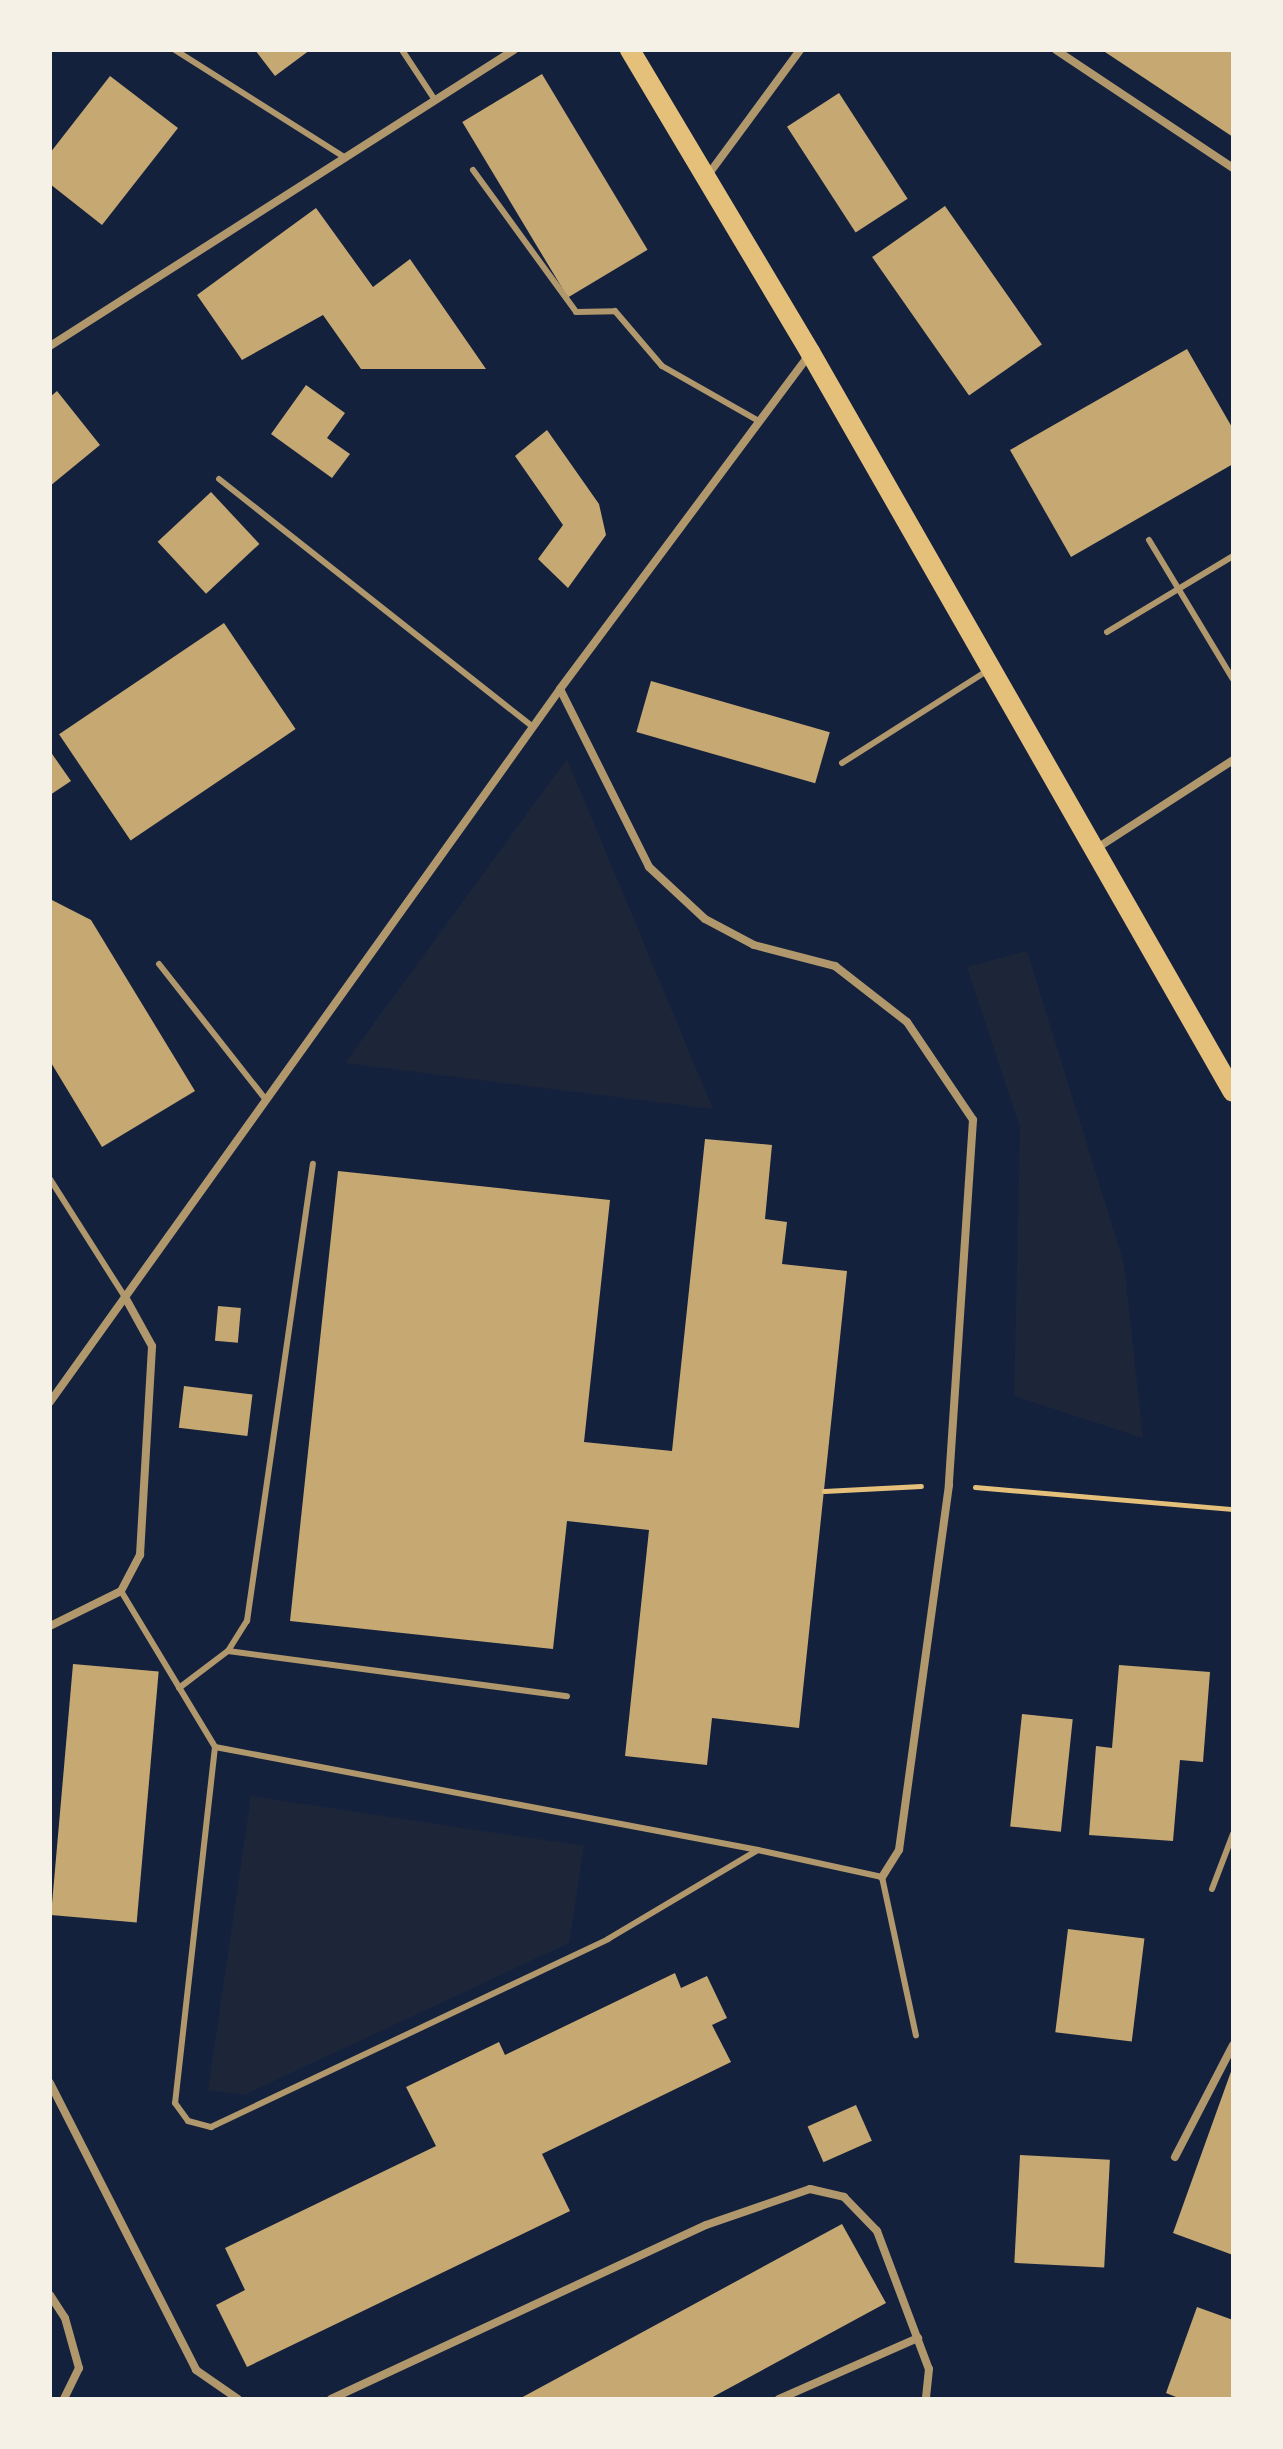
<!DOCTYPE html>
<html>
<head>
<meta charset="utf-8">
<style>
	body { margin:0 }
	#map { position:relative; width:1283px; height:2449px; overflow:hidden; background:#14213d; font-family:Lato,sans-serif }
	div>[style] { position:absolute }
	.green>* { inset:0; background:#1d2539 }
	.building>* { inset:0; background:#c6a872; transform-origin:0 0 }
	.path>* { height:5px; margin:-2.5px; padding:0 2.5px; transform-origin:2.5px; border-radius:2.5px; background:#e5c07b }
	.service>* { height:6px; margin:-3px; padding:0 3px; transform-origin:3px; border-radius:3px; background:#b1986c }
	.minor>* { height:8px; margin:-4px; padding:0 4px; transform-origin:4px; border-radius:4px; background:#b1986c }
	.primary>* { height:20px; margin:-10px; padding:0 10px; transform-origin:10px; border-radius:10px; background:#e5c07b }
	span { translate:-50% -50%; white-space:nowrap; text-align:center; line-height:1.15; -webkit-text-stroke:7px #f6f1e7; paint-order:stroke }
	.frame { position:absolute; inset:0; border:52px solid #f6f1e7; pointer-events:none }
</style>
</head>
<body>
<div id="map">
	<div class="green">
		<div style="clip-path:polygon(567px 759px,713px 1109px,345px 1063px)"></div>
		<div style="clip-path:polygon(1027px 951px,1124px 1264px,1143px 1438px,1014px 1396px,1020px 1127px,967px 967px)"></div>
		<div style="clip-path:polygon(251px 1796px,584px 1846px,569px 1943px,244px 2095px,208px 2090px)"></div>
	</div>
	<div class="building">
		<div style="clip-path:polygon(255px 50px,310px 50px,275px 76px)"></div>
		<div style="clip-path:polygon(1102px 50px,1233px 50px,1233px 137px)"></div>
		<div style="left:542px;top:74px;width:205px;height:93px;rotate:59deg"></div>
		<div style="clip-path:polygon(110px 76px,178px 128px,102px 225px,50px 184px,50px 153px)"></div>
		<div style="left:839px;top:93px;width:126px;height:62px;rotate:57deg"></div>
		<div style="left:945px;top:206px;width:169px;height:89px;rotate:55deg"></div>
		<div style="clip-path:polygon(316px 208px,373px 287px,410px 259px,486px 369px,361px 369px,323px 315px,242px 360px,197px 295px)"></div>
		<div style="clip-path:polygon(1187px 349px,1233px 429px,1233px 464px,1071px 557px,1010px 450px)"></div>
		<div style="clip-path:polygon(306px 385px,345px 413px,327px 438px,350px 454px,332px 478px,271px 434px)"></div>
		<div style="clip-path:polygon(57px 391px,100px 445px,50px 486px,50px 397px)"></div>
		<div style="clip-path:polygon(547px 430px,599px 504px,606px 535px,568px 588px,538px 559px,563px 525px,515px 456px)"></div>
		<div style="left:211px;top:492px;width:71px;height:73px;rotate:47deg"></div>
		<div style="left:224px;top:623px;width:128px;height:199px;rotate:56deg"></div>
		<div style="left:651px;top:681px;width:186px;height:53px;rotate:16deg"></div>
		<div style="clip-path:polygon(50px 751px,71px 781px,50px 795px)"></div>
		<div style="clip-path:polygon(50px 899px,91px 920px,195px 1091px,102px 1147px,50px 1061px)"></div>
		<div style="clip-path:polygon(705px 1139px,772px 1145px,765px 1219px,787px 1222px,782px 1264px,847px 1271px,799px 1728px,712px 1718px,707px 1765px,625px 1756px,649px 1530px,567px 1521px,553px 1649px,290px 1621px,338px 1171px,610px 1200px,584px 1442px,672px 1451px)"></div>
		<div style="left:218px;top:1306px;width:23px;height:35px;rotate:5deg"></div>
		<div style="left:184px;top:1386px;width:69px;height:42px;rotate:7deg"></div>
		<div style="left:73px;top:1664px;width:86px;height:252px;rotate:5deg"></div>
		<div style="clip-path:polygon(1119px 1665px,1210px 1672px,1203px 1762px,1180px 1760px,1173px 1841px,1089px 1835px,1096px 1746px,1112px 1748px)"></div>
		<div style="left:1022px;top:1714px;width:51px;height:113px;rotate:6deg"></div>
		<div style="left:1068px;top:1929px;width:77px;height:104px;rotate:7deg"></div>
		<div style="clip-path:polygon(675px 1973px,681px 1988px,707px 1976px,727px 2018px,712px 2025px,731px 2062px,542px 2154px,570px 2211px,247px 2367px,216px 2305px,245px 2290px,225px 2248px,436px 2146px,406px 2087px,499px 2042px,505px 2055px)"></div>
		<div style="clip-path:polygon(1233px 2066px,1233px 2255px,1173px 2233px)"></div>
		<div style="left:856px;top:2105px;width:39px;height:53px;rotate:66deg"></div>
		<div style="left:1020px;top:2155px;width:90px;height:108px;rotate:3deg"></div>
		<div style="clip-path:polygon(842px 2224px,886px 2303px,709px 2399px,519px 2399px)"></div>
		<div style="clip-path:polygon(1197px 2307px,1233px 2320px,1233px 2399px,1181px 2399px,1166px 2393px)"></div>
	</div>
	<div class="path">
		<div style="left:975px;top:1487px;width:259px;rotate:4.9deg"></div>
		<div style="left:824px;top:1491px;width:97px;rotate:-3deg"></div>
	</div>
	<div class="service">
		<div style="left:175px;top:50px;width:202px;rotate:32.3deg"></div>
		<div style="left:402px;top:50px;width:60px;rotate:56.6deg"></div>
		<div style="left:473px;top:170px;width:175px;rotate:54deg"></div>
		<div style="left:576px;top:312px;width:39px;rotate:-1deg"></div>
		<div style="left:615px;top:311px;width:72px;rotate:49.5deg"></div>
		<div style="left:662px;top:366px;width:112px;rotate:29.6deg"></div>
		<div style="left:219px;top:479px;width:400px;rotate:38.3deg"></div>
		<div style="left:1149px;top:540px;width:162px;rotate:58.9deg"></div>
		<div style="left:1107px;top:632px;width:147px;rotate:-31.1deg"></div>
		<div style="left:842px;top:763px;width:172px;rotate:-32.4deg"></div>
		<div style="left:159px;top:964px;width:173px;rotate:51.8deg"></div>
		<div style="left:50px;top:1179px;width:140px;rotate:57.6deg"></div>
		<div style="left:121px;top:1591px;width:182px;rotate:58.9deg"></div>
		<div style="left:215px;top:1747px;width:553px;rotate:10.74deg"></div>
		<div style="left:228px;top:1651px;width:342px;rotate:7.6deg"></div>
		<div style="left:179px;top:1688px;width:61px;rotate:-37.1deg"></div>
		<div style="left:228px;top:1651px;width:36px;rotate:-58deg"></div>
		<div style="left:247px;top:1621px;width:462px;rotate:-81.8deg"></div>
		<div style="left:215px;top:1747px;width:358px;rotate:96.4deg"></div>
		<div style="left:175px;top:2103px;width:22px;rotate:54deg"></div>
		<div style="left:188px;top:2121px;width:24px;rotate:15deg"></div>
		<div style="left:211px;top:2127px;width:439px;rotate:-25.3deg"></div>
		<div style="left:608px;top:1939px;width:174px;rotate:-30.7deg"></div>
		<div style="left:758px;top:1850px;width:127px;rotate:12.3deg"></div>
		<div style="left:882px;top:1877px;width:162px;rotate:77.9deg"></div>
		<div style="left:1212px;top:1889px;width:59px;rotate:-69.1deg"></div>
	</div>
	<div class="minor">
		<div style="left:1056px;top:50px;width:213px;rotate:33.7deg"></div>
		<div style="left:708px;top:175px;width:155px;rotate:-53.6deg"></div>
		<div style="left:50px;top:346px;width:550px;rotate:-32.54deg"></div>
		<div style="left:560px;top:689px;width:199px;rotate:63.4deg"></div>
		<div style="left:649px;top:867px;width:76px;rotate:42.9deg"></div>
		<div style="left:705px;top:919px;width:55px;rotate:28deg"></div>
		<div style="left:754px;top:945px;width:84px;rotate:14.5deg"></div>
		<div style="left:835px;top:966px;width:91px;rotate:37.9deg"></div>
		<div style="left:907px;top:1022px;width:118px;rotate:56deg"></div>
		<div style="left:973px;top:1120px;width:366px;rotate:93.8deg"></div>
		<div style="left:949px;top:1485px;width:368px;rotate:97.8deg"></div>
		<div style="left:899px;top:1850px;width:32px;rotate:122deg"></div>
		<div style="left:1094px;top:850px;width:166px;rotate:-32.9deg"></div>
		<div style="left:50px;top:1402px;width:877px;rotate:-54.42deg"></div>
		<div style="left:560px;top:689px;width:419px;rotate:-53.3deg"></div>
		<div style="left:50px;top:1626px;width:79px;rotate:-26.2deg"></div>
		<div style="left:121px;top:1591px;width:41px;rotate:-62.2deg"></div>
		<div style="left:140px;top:1555px;width:209px;rotate:-86.7deg"></div>
		<div style="left:152px;top:1346px;width:56px;rotate:-118.9deg"></div>
		<div style="left:50px;top:2083px;width:322px;rotate:63deg"></div>
		<div style="left:196px;top:2370px;width:51px;rotate:34.6deg"></div>
		<div style="left:1175px;top:2157px;width:126px;rotate:-62.6deg"></div>
		<div style="left:50px;top:2295px;width:27px;rotate:57deg"></div>
		<div style="left:65px;top:2318px;width:52px;rotate:74.4deg"></div>
		<div style="left:79px;top:2368px;width:34px;rotate:116deg"></div>
		<div style="left:331px;top:2399px;width:413px;rotate:-24.9deg"></div>
		<div style="left:706px;top:2225px;width:110px;rotate:-19.1deg"></div>
		<div style="left:810px;top:2189px;width:35px;rotate:13deg"></div>
		<div style="left:844px;top:2197px;width:47px;rotate:45.9deg"></div>
		<div style="left:877px;top:2231px;width:147px;rotate:69.4deg"></div>
		<div style="left:929px;top:2369px;width:30px;rotate:96deg"></div>
		<div style="left:779px;top:2399px;width:152px;rotate:-23.7deg"></div>
	</div>
	<div class="primary">
		<div style="left:630px;top:50px;width:352px;rotate:59.2deg"></div>
		<div style="left:810px;top:352px;width:852px;rotate:60.25deg"></div>
	</div>
	<div class="frame"></div>
</div>
</body>
</html>
